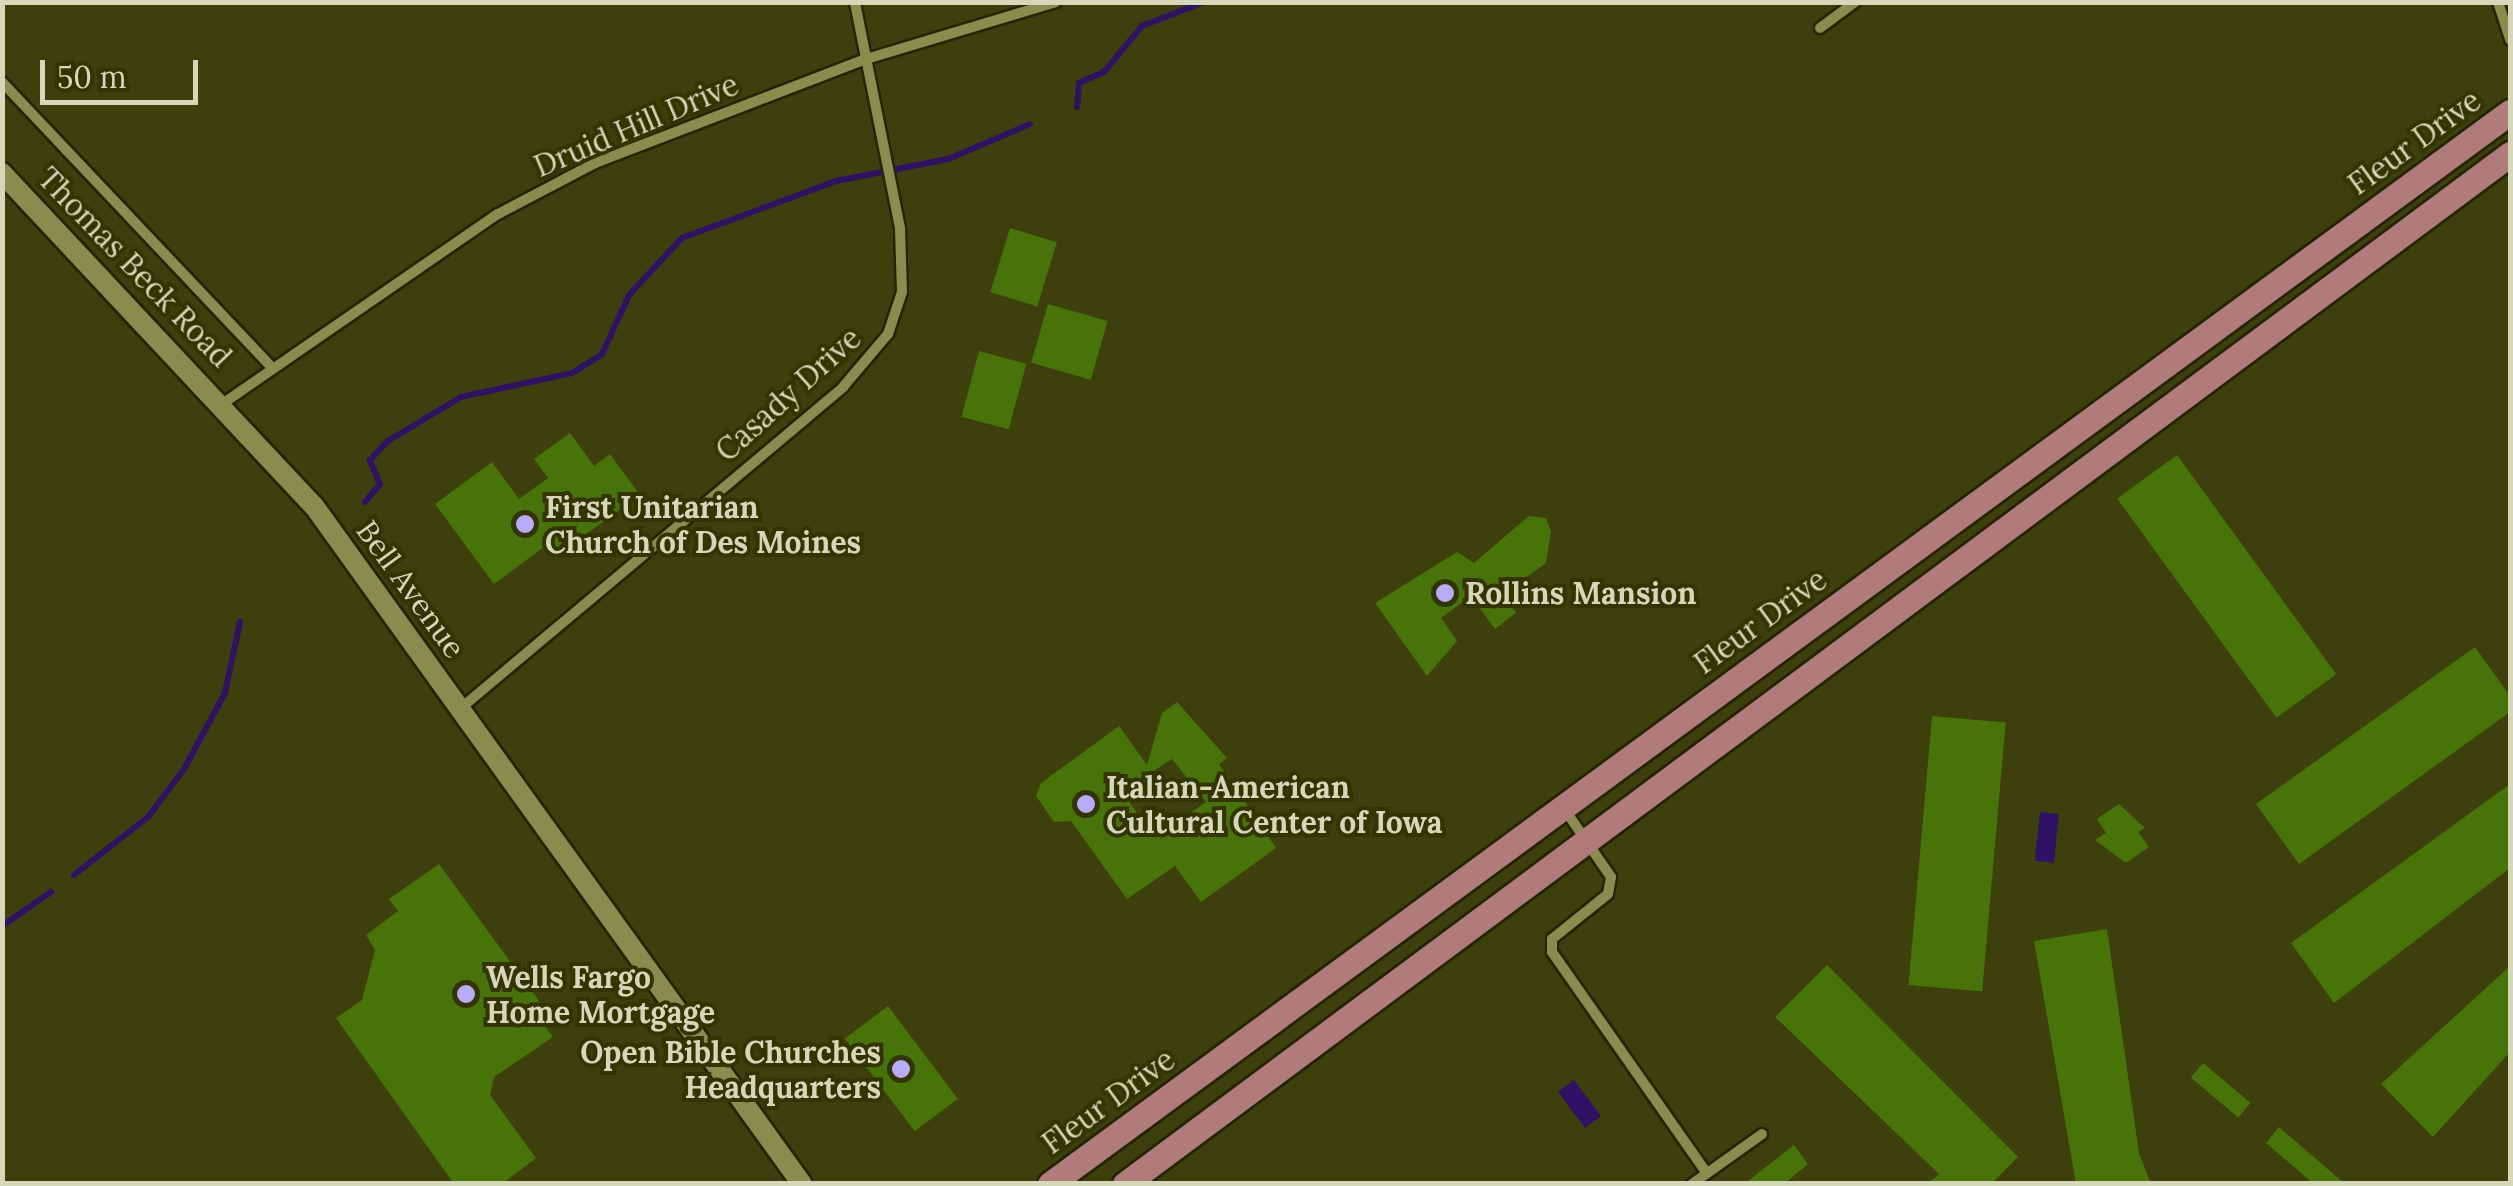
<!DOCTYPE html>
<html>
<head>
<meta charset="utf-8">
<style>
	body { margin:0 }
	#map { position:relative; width:2513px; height:1186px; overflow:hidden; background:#3d3f0d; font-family:Lora,serif }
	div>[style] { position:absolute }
	.water>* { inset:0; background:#2f1166; transform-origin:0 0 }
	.stream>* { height:6px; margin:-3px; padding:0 3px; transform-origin:3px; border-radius:3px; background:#2f1166 }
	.building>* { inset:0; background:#477308; transform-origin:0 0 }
	.roads { filter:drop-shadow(2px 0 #242503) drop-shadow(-2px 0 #242503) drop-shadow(0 2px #242503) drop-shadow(0 -2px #242503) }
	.minor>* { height:10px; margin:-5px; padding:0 5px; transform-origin:5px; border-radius:5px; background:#898c4d }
	.secondary>* { height:20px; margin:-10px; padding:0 10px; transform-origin:10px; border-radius:10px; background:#898c4d }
	.primary>* { height:25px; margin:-12.5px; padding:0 12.5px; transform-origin:12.5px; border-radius:12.5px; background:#b17b7c }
	.dots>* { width:28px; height:28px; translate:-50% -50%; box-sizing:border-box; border:5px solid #333501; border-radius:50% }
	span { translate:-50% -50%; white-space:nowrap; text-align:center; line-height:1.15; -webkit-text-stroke:8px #333501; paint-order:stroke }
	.street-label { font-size:30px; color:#d5d8b8 }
	.poi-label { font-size:30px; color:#d5d8b8; font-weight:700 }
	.left { translate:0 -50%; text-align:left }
	.right { translate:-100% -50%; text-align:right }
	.frame { position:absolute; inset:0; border:5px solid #d5d8b8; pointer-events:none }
	.scale { position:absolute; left:40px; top:60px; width:158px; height:45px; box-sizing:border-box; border:5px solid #d5d8b8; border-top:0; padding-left:12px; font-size:30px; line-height:35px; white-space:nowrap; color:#d5d8b8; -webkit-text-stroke:8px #333501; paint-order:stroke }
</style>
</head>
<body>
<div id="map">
	<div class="water">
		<div style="left:2040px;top:812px;width:19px;height:49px;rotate:6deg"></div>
		<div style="left:1574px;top:1080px;width:45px;height:20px;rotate:53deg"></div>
	</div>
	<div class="stream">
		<div style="left:1077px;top:107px;width:24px;rotate:-85deg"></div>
		<div style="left:1079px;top:83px;width:27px;rotate:-24deg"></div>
		<div style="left:1104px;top:72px;width:60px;rotate:-50.4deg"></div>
		<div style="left:1142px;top:26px;width:66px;rotate:-21.2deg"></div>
		<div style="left:365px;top:502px;width:23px;rotate:-50deg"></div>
		<div style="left:380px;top:484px;width:26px;rotate:-113deg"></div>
		<div style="left:370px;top:460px;width:26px;rotate:-47deg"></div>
		<div style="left:388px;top:441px;width:85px;rotate:-31.1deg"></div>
		<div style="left:461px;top:397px;width:114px;rotate:-12.2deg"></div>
		<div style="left:572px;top:373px;width:36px;rotate:-32deg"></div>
		<div style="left:602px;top:354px;width:65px;rotate:-65.4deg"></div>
		<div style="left:629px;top:295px;width:78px;rotate:-47.1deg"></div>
		<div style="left:682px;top:238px;width:164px;rotate:-20.3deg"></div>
		<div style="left:836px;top:181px;width:114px;rotate:-11.1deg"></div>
		<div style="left:948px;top:159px;width:89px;rotate:-23.1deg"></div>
		<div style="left:74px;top:875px;width:94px;rotate:-38.1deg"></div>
		<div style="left:148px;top:817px;width:60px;rotate:-53.1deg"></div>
		<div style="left:184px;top:769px;width:86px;rotate:-61.7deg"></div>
		<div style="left:225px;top:693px;width:73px;rotate:-78.1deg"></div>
		<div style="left:2px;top:926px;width:60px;rotate:-34.8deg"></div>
	</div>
	<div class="building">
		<div style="left:1010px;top:228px;width:49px;height:67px;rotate:17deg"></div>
		<div style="left:1048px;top:304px;width:62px;height:61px;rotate:16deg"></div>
		<div style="left:979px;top:351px;width:49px;height:68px;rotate:15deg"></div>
		<div style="clip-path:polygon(570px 433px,594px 466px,610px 454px,640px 495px,556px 556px,548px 544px,494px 584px,435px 504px,492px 462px,519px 499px,548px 478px,534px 459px)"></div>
		<div style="left:2177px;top:455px;width:271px;height:74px;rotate:54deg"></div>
		<div style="clip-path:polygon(1529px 516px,1546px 518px,1551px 531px,1546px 563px,1503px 594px,1516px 613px,1495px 629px,1471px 596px,1441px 618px,1457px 641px,1427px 676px,1375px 603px,1457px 552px,1474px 563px)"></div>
		<div style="clip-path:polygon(2475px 647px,2510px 696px,2510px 712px,2299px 864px,2256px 804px)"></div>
		<div style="clip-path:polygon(evenodd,1177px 702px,1227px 758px,1219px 764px,1276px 848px,1201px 902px,1175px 866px,1127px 899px,1071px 821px,1054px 822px,1036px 796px,1041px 783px,1119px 726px,1147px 765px,1162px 713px,1177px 702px,1172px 759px,1206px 802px,1155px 838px,1122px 792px,1172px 759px)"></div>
		<div style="left:1932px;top:716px;width:74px;height:270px;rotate:5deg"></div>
		<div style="clip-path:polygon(2510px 784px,2510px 868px,2334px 1003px,2291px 943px)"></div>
		<div style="clip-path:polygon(2119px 804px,2145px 828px,2138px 832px,2149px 847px,2126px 863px,2095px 840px,2106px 833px,2097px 819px)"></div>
		<div style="clip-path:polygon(439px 864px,547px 1012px,539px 1018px,553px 1037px,494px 1077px,490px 1095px,536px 1158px,502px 1184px,454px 1184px,336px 1018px,362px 1000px,375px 950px,366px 935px,398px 911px,389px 899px)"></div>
		<div style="clip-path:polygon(2107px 929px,2139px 1153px,2151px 1184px,2076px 1184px,2034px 941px)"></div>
		<div style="clip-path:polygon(1827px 965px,2018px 1157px,1991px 1184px,1928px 1184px,1939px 1174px,1775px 1017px)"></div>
		<div style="clip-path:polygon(2510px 966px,2510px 1052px,2433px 1137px,2381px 1084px)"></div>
		<div style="left:888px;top:1006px;width:116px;height:54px;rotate:53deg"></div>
		<div style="left:2203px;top:1063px;width:62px;height:19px;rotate:40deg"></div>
		<div style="clip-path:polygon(2279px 1127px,2345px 1184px,2314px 1184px,2266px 1143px)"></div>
		<div style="clip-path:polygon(1794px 1145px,1808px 1164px,1784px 1184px,1744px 1184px)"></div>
	</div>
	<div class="roads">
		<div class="minor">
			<div style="left:2498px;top:2px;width:40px;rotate:72deg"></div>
			<div style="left:1820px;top:28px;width:44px;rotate:-36.6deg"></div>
			<div style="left:2px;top:82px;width:391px;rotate:46.6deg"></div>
			<div style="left:225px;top:402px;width:331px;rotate:-34.6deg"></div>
			<div style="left:498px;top:214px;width:110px;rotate:-27.7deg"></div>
			<div style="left:595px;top:163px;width:290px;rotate:-21deg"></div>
			<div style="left:866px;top:59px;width:198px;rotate:-16.7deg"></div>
			<div style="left:461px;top:708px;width:499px;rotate:-40deg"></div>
			<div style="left:843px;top:387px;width:70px;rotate:-49.7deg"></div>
			<div style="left:888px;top:334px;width:44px;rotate:-71.6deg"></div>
			<div style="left:902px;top:292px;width:64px;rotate:-91.8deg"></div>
			<div style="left:900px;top:228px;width:230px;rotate:-101.3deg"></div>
			<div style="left:1563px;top:807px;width:85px;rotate:55.6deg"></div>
			<div style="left:1611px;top:877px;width:17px;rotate:100deg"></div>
			<div style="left:1608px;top:894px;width:72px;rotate:141.2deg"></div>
			<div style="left:1552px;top:939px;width:13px;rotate:90deg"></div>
			<div style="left:1552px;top:952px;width:270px;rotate:55deg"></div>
			<div style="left:1692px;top:1184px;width:86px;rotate:-35.5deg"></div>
		</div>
		<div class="secondary">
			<div style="left:2px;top:173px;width:456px;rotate:46.9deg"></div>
			<div style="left:314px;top:506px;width:835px;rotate:54.26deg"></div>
		</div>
		<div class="primary">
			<div style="left:1050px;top:1184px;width:1811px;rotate:-36.29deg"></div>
			<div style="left:1125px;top:1184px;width:1726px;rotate:-36.64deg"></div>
		</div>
	</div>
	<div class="dots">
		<div style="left:525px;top:524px;background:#b8abf7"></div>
		<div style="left:1445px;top:593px;background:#b8abf7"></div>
		<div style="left:1086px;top:804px;background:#b8abf7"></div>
		<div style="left:466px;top:994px;background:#b8abf7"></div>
		<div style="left:901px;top:1069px;background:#b8abf7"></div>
	</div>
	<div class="street-label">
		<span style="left:636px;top:125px;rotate:-23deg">Druid Hill Drive</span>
		<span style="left:2414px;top:142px;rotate:-36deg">Fleur Drive</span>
		<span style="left:135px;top:267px;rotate:46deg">Thomas Beck Road</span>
		<span style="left:788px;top:394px;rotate:-42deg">Casady Drive</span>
		<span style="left:411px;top:589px;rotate:54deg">Bell Avenue</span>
		<span style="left:1760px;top:621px;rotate:-36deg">Fleur Drive</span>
		<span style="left:1108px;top:1101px;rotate:-36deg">Fleur Drive</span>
	</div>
	<div class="poi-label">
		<span class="left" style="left:545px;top:524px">First Unitarian<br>Church of Des Moines</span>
		<span class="left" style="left:1465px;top:593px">Rollins Mansion</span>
		<span class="left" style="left:1106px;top:804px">Italian-American<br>Cultural Center of Iowa</span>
		<span class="left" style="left:486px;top:994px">Wells Fargo<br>Home Mortgage</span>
		<span class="right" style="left:881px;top:1069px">Open Bible Churches<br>Headquarters</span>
	</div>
	<div class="frame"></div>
	<div class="scale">50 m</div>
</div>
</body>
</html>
